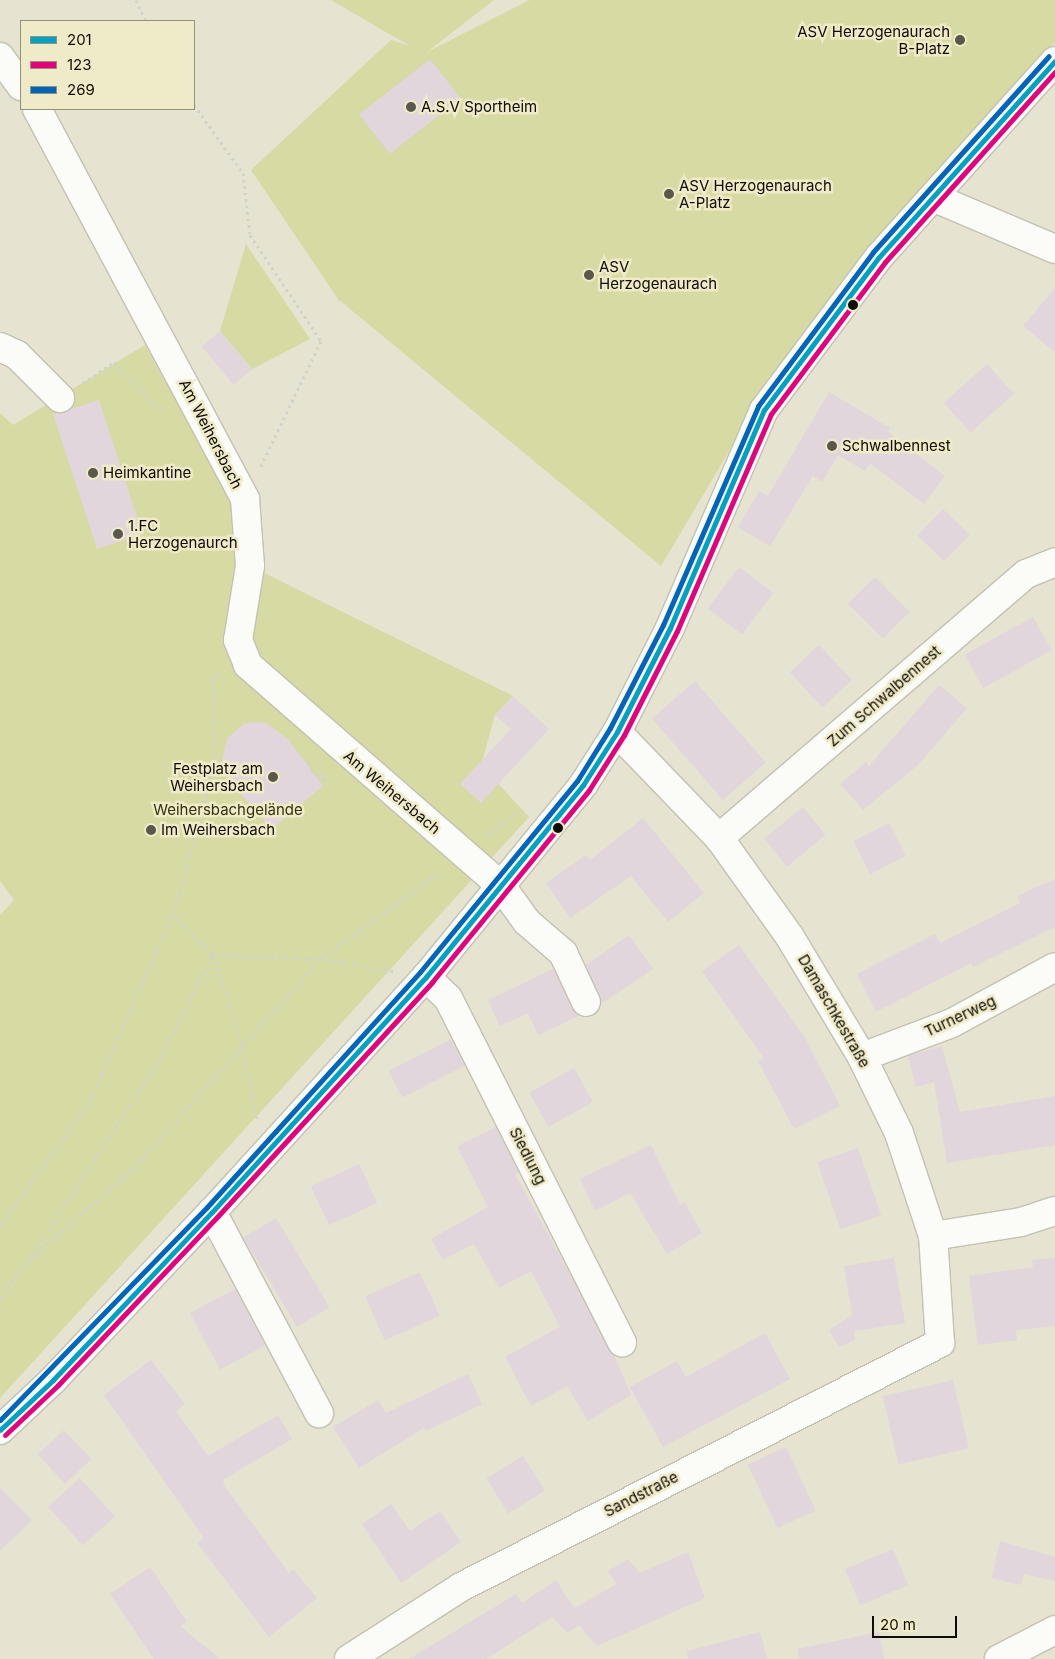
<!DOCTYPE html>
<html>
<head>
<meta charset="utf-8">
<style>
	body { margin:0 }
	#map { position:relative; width:1055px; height:1659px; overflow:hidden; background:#e6e3d0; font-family:Inter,sans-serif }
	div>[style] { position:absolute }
	.green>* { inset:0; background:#d7daa2 }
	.building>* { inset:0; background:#e0d6dc; transform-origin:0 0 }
	.path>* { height:3px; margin-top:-1.5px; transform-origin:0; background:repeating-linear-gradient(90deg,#d2d2cd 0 2.5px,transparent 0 6.5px) }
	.roads { filter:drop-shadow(1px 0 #c3c1b2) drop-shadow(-1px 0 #c3c1b2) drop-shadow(0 1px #c3c1b2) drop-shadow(0 -1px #c3c1b2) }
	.minor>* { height:28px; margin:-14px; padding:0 14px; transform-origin:14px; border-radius:14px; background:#fbfbf8 }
	.bus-1>* { height:5px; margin:-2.5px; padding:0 2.5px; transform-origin:2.5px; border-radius:2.5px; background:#01a1c4 }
	.bus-2>* { height:5px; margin:-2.5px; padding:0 2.5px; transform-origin:2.5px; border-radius:2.5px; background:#e5007d }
	.bus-3>* { height:5px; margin:-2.5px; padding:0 2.5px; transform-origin:2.5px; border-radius:2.5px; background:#0065bd }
	.dots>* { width:14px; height:14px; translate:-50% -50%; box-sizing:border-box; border:2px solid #efeac7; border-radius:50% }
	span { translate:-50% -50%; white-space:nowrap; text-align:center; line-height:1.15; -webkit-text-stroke:5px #efeac7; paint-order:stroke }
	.poi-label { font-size:15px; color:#0e0c03 }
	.right { translate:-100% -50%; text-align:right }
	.left { translate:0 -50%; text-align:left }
	.street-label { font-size:15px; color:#0e0c03 }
	.park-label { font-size:15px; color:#30330d }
	.legend { position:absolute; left:20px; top:20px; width:175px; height:90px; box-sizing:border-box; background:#efeac7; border:1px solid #959179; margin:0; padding:6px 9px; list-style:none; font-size:15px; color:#0e0c03 }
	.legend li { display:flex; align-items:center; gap:10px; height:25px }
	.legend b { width:25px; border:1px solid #959179 }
	.scale { position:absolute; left:872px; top:1616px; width:85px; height:22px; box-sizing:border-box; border:2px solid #0e0c03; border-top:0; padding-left:6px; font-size:15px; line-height:18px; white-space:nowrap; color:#0e0c03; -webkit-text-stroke:4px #efeac7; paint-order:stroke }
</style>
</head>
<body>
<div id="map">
	<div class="green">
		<div style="clip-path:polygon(331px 0,494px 0,427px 52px,530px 0,1055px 0,1055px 42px,874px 251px,757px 404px,661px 566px,338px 299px,251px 170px,391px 40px,410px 46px)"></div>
		<div style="clip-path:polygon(246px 244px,310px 339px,252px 369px,220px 331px)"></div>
		<div style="clip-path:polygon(145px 345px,233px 504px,250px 566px,513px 696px,495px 715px,481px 765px,529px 817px,0 1398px,0 915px,14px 900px,0 881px,0 413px,13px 425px)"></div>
	</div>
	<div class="building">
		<div style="left:430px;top:59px;width:50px;height:90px;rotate:52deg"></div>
		<div style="clip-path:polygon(1055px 288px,1055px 352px,1023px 326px)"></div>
		<div style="left:220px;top:331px;width:50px;height:24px;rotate:50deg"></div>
		<div style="left:987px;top:364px;width:40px;height:58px;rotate:48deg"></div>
		<div style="clip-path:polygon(829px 392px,890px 428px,888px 432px,945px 476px,924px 504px,870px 463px,865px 471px,838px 455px,822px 482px,813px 476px,770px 546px,738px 527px,759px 491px,768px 496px)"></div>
		<div style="left:99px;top:400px;width:141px;height:48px;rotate:72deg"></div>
		<div style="left:943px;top:509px;width:37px;height:37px;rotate:44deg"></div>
		<div style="left:739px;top:567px;width:43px;height:52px;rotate:37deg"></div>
		<div style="left:875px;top:577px;width:49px;height:38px;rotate:45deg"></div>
		<div style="left:1033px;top:617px;width:38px;height:78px;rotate:61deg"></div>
		<div style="left:819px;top:645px;width:48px;height:40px;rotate:47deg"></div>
		<div style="left:695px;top:681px;width:108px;height:57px;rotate:49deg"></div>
		<div style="clip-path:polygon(939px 685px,967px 708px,918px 765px,863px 810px,840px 784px,866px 762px,869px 766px)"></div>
		<div style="clip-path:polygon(513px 696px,549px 729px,481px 803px,460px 784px,511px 729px,495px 715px)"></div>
		<div style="clip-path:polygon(255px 722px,266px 723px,288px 739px,323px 786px,272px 829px,231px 783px,222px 761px,227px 738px,244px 724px)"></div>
		<div style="left:803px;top:807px;width:36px;height:50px;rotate:51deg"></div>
		<div style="clip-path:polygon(643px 818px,704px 893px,668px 922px,631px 876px,570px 918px,546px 883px,586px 855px,590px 860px)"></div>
		<div style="left:889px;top:823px;width:37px;height:40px;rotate:63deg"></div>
		<div style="clip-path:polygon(1055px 879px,1055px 927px,973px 967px,971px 963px,876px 1012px,857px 974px,935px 934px,940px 943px,1020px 903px,1017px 896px)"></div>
		<div style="clip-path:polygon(629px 935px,653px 969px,601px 1004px,586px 965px)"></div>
		<div style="clip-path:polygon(739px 945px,805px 1038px,840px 1106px,794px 1129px,758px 1061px,764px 1058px,702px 971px)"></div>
		<div style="clip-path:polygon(553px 969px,579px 1016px,538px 1035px,528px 1013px,500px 1026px,488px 1000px)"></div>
		<div style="left:451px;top:1039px;width:30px;height:70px;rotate:63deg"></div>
		<div style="clip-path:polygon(942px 1046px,960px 1112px,1055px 1096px,1055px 1145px,947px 1163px,934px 1082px,916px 1087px,908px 1056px)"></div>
		<div style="left:574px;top:1068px;width:39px;height:51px;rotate:61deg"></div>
		<div style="clip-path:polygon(496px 1127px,519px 1173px,515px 1174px,614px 1355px,631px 1395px,588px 1421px,567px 1386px,531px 1406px,505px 1357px,560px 1327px,531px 1271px,499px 1288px,474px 1244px,443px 1260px,431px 1239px,488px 1207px,457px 1146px)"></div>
		<div style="clip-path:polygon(651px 1145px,680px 1205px,684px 1202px,702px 1233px,667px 1254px,630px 1193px,595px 1211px,580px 1179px)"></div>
		<div style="left:858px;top:1148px;width:71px;height:43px;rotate:71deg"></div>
		<div style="left:359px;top:1164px;width:43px;height:53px;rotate:65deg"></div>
		<div style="left:276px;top:1218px;width:104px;height:38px;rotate:59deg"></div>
		<div style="clip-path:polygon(894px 1258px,905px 1323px,854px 1331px,854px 1326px,855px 1340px,839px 1347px,829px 1330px,852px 1315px,844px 1266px)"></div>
		<div style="clip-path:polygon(1055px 1258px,1055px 1326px,1016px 1330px,1017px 1340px,978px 1345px,969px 1276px,1033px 1267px,1032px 1260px)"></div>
		<div style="left:420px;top:1272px;width:48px;height:60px;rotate:66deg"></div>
		<div style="left:235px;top:1289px;width:64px;height:51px;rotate:62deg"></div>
		<div style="clip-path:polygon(765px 1333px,790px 1379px,663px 1447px,630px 1387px,677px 1361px,686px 1377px)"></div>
		<div style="clip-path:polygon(151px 1360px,185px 1404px,176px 1411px,208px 1456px,278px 1415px,292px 1439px,224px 1479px,223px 1484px,289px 1573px,293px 1569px,317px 1598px,269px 1637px,197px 1543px,204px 1538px,104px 1395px)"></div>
		<div style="clip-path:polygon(468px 1374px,482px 1404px,426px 1431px,424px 1428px,359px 1468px,333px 1427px,378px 1400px,386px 1413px)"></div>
		<div style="left:953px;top:1380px;width:70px;height:72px;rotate:77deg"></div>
		<div style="left:64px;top:1430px;width:40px;height:36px;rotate:47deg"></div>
		<div style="left:786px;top:1447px;width:70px;height:42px;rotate:65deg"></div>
		<div style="left:523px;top:1456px;width:41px;height:43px;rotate:58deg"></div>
		<div style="left:80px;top:1478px;width:52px;height:43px;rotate:48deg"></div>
		<div style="clip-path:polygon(0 1488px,32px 1520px,0 1551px)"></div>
		<div style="clip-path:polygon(391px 1504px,410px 1531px,440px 1511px,461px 1542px,401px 1583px,362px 1524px)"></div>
		<div style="clip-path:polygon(1000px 1541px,1055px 1557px,1055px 1581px,1024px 1574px,1021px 1585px,992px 1578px)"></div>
		<div style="left:893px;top:1549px;width:39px;height:52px;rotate:67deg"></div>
		<div style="clip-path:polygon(688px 1552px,705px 1598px,597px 1646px,579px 1625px,567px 1633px,552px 1617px,486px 1659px,409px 1659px,516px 1594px,522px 1603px,556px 1580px,574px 1608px,617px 1584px,608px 1571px,628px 1559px,640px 1573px)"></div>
		<div style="clip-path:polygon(150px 1567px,187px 1622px,180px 1626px,220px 1659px,154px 1659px,110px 1594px)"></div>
		<div style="clip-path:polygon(760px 1632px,767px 1659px,688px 1659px,687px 1651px)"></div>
		<div style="clip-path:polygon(879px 1632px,884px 1659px,799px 1659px,798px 1649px)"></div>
	</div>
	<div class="path">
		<div style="left:136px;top:0;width:23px;rotate:65deg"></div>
		<div style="left:194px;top:105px;width:84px;rotate:54.2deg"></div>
		<div style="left:243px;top:173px;width:62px;rotate:83.6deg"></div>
		<div style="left:250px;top:235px;width:128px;rotate:56.2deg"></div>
		<div style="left:321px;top:341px;width:141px;rotate:115.7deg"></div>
		<div style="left:83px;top:383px;width:37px;rotate:-34deg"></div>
		<div style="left:114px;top:362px;width:59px;rotate:46.4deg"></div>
		<div style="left:155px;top:405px;width:10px;rotate:24deg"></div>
		<div style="left:307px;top:763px;width:8px;rotate:-23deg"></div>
		<div style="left:311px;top:770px;width:18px;rotate:38deg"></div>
		<div style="left:325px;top:781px;width:16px;rotate:-112deg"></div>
		<div style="left:485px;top:837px;width:37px;rotate:-38deg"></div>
		<div style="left:514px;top:814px;width:7px;rotate:8deg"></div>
		<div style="left:173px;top:915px;width:57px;rotate:45deg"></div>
		<div style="left:213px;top:955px;width:96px;rotate:72.3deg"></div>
		<div style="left:242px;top:1046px;width:75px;rotate:78.4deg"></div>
		<div style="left:213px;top:955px;width:107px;rotate:2.1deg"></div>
		<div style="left:320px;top:959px;width:75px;rotate:9.2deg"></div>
		<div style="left:0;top:1227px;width:157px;rotate:-54.6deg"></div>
		<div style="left:91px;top:1099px;width:201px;rotate:-66deg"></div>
		<div style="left:173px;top:915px;width:154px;rotate:-74.5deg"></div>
		<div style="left:214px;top:767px;width:88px;rotate:-90deg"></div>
		<div style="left:214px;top:679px;width:9px;rotate:-58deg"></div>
		<div style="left:30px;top:1258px;width:240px;rotate:-56.9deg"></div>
		<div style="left:161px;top:1057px;width:114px;rotate:-63deg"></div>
		<div style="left:0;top:1298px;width:45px;rotate:-53.1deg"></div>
		<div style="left:27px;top:1262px;width:141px;rotate:-41.3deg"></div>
		<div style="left:133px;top:1169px;width:281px;rotate:-48.3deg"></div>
		<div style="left:320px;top:959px;width:150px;rotate:-36deg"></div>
	</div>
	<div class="roads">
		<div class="minor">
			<div style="left:0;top:57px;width:36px;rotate:54deg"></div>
			<div style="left:37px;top:109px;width:442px;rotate:61.9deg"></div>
			<div style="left:245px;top:499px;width:67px;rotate:85.7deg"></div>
			<div style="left:250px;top:566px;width:75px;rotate:99.2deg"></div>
			<div style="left:238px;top:640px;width:27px;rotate:68deg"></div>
			<div style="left:248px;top:665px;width:336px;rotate:41.1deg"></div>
			<div style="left:501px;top:886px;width:44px;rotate:54.2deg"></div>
			<div style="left:527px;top:922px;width:48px;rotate:40.7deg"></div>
			<div style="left:563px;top:953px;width:54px;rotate:64.9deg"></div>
			<div style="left:935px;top:198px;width:130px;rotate:23deg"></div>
			<div style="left:0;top:347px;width:19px;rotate:25deg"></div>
			<div style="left:17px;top:355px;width:61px;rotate:45deg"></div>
			<div style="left:719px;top:838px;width:405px;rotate:-40.7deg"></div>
			<div style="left:1026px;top:574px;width:31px;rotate:-22deg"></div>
			<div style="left:426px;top:977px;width:30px;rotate:44deg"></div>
			<div style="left:448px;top:998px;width:386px;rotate:63.2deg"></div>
			<div style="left:862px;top:1057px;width:96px;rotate:-20.7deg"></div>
			<div style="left:952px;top:1023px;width:117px;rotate:-28.5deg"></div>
			<div style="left:212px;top:1212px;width:228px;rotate:62deg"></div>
			<div style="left:933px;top:1236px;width:89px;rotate:-9deg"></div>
			<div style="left:1021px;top:1222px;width:36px;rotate:-18deg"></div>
			<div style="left:0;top:1430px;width:73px;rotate:-43.3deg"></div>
			<div style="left:53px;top:1380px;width:231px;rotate:-46.6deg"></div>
			<div style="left:212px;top:1212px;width:318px;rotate:-47.7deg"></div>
			<div style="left:426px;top:977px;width:248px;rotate:-50.7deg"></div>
			<div style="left:583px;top:785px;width:63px;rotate:-57.3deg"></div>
			<div style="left:617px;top:732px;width:117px;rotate:-63deg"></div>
			<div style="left:670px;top:628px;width:237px;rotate:-66.7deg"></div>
			<div style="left:764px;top:410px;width:191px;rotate:-53.1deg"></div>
			<div style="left:879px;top:257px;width:263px;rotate:-48.1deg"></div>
			<div style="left:349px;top:1659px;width:133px;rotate:-32.7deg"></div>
			<div style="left:461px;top:1587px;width:538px;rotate:-26.99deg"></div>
			<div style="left:940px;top:1343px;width:107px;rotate:-93.7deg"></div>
			<div style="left:933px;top:1236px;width:108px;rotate:-108.3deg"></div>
			<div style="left:899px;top:1133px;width:85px;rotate:-116deg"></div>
			<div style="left:862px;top:1057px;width:140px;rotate:-121deg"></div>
			<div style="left:790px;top:937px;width:122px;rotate:-125.6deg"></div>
			<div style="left:719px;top:838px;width:147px;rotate:-133.9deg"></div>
			<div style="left:999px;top:1659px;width:63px;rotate:-27.4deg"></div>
		</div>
	</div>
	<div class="bus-1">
		<div style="left:0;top:1430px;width:73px;rotate:-43.3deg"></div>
		<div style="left:53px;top:1380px;width:231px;rotate:-46.6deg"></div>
		<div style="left:212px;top:1212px;width:318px;rotate:-47.7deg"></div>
		<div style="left:426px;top:977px;width:248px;rotate:-50.7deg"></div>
		<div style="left:583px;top:785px;width:63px;rotate:-57.3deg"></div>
		<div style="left:617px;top:732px;width:117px;rotate:-63deg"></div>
		<div style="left:670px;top:628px;width:237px;rotate:-66.7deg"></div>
		<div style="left:764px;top:410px;width:191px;rotate:-53.1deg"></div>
		<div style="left:879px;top:257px;width:263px;rotate:-48.1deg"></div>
	</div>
	<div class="bus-2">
		<div style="left:5px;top:1435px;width:73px;rotate:-43.3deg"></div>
		<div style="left:58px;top:1385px;width:231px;rotate:-46.6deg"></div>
		<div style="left:217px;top:1217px;width:319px;rotate:-47.5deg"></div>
		<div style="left:432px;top:982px;width:248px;rotate:-50.7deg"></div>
		<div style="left:589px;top:790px;width:65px;rotate:-57.5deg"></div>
		<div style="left:624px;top:735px;width:117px;rotate:-63deg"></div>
		<div style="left:677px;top:631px;width:236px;rotate:-66.6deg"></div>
		<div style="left:771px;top:414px;width:190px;rotate:-53.1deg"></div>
		<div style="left:885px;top:262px;width:255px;rotate:-48.2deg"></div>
	</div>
	<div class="bus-3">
		<div style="left:0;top:1420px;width:297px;rotate:-45.8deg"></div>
		<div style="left:207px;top:1207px;width:317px;rotate:-47.8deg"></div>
		<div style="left:420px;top:972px;width:247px;rotate:-50.6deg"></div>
		<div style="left:577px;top:781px;width:62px;rotate:-58.1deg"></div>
		<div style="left:610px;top:728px;width:116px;rotate:-62.8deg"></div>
		<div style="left:663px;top:625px;width:239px;rotate:-66.5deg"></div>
		<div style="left:758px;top:406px;width:192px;rotate:-53.2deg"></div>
		<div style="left:873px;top:252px;width:263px;rotate:-48.1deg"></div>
	</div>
	<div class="dots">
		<div style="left:960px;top:40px;background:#5a574b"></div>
		<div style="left:411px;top:107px;background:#5a574b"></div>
		<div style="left:669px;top:194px;background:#5a574b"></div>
		<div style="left:589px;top:275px;background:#5a574b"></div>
		<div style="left:853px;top:305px;background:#0e0c03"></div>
		<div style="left:832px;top:446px;background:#5a574b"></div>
		<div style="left:93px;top:473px;background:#5a574b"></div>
		<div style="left:118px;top:534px;background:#5a574b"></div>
		<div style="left:273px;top:777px;background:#5a574b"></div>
		<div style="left:558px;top:828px;background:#0e0c03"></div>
		<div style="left:151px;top:830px;background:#5a574b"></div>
	</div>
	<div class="poi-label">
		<span class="right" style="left:950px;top:40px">ASV Herzogenaurach<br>B-Platz</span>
		<span class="left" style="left:421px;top:107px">A.S.V Sportheim</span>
		<span class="left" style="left:679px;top:194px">ASV Herzogenaurach<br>A-Platz</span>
		<span class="left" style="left:599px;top:275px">ASV<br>Herzogenaurach</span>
		<span class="left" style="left:842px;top:446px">Schwalbennest</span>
		<span class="left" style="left:103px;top:473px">Heimkantine</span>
		<span class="left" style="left:128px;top:534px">1.FC<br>Herzogenaurch</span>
		<span class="right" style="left:263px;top:777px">Festplatz am<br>Weihersbach</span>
		<span class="left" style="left:161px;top:830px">Im Weihersbach</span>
	</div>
	<div class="street-label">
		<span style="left:211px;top:434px;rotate:63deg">Am Weihersbach</span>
		<span style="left:884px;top:696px;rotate:-41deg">Zum Schwalbennest</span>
		<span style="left:392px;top:792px;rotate:40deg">Am Weihersbach</span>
		<span style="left:834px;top:1011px;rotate:60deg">Damaschkestraße</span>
		<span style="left:960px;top:1016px;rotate:-25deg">Turnerweg</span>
		<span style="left:528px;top:1156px;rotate:63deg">Siedlung</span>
		<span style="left:641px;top:1494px;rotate:-27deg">Sandstraße</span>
	</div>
	<div class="park-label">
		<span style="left:228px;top:810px">Weihersbachgelände</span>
	</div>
	<ul class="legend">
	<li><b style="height:6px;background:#01a1c4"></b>201</li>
	<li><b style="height:6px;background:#e5007d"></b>123</li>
	<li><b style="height:6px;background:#0065bd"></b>269</li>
	</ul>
	<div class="scale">20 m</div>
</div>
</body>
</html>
